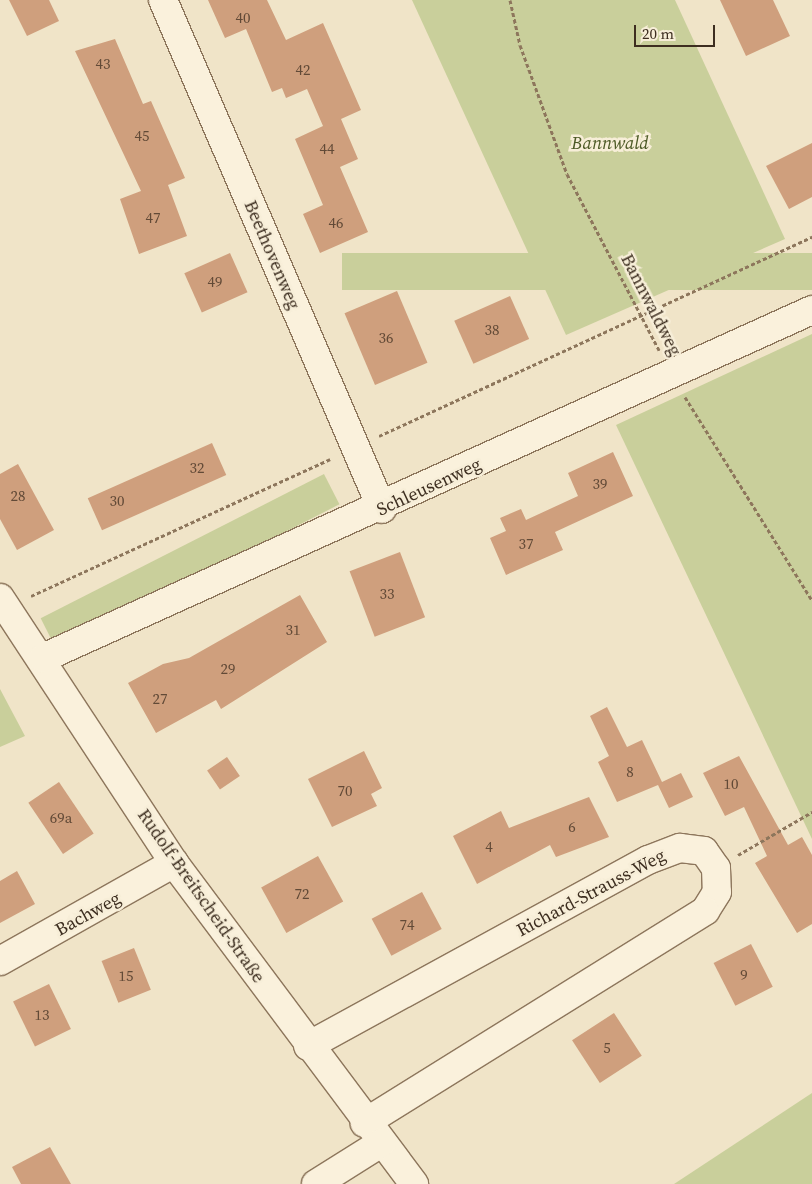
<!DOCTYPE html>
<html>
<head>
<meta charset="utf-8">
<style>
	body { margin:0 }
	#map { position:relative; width:812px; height:1184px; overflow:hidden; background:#f0e4c8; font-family:"Source Serif 4",serif }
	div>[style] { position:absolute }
	.green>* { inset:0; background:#c9cf9b; transform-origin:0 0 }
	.building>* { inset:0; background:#cf9f7d; transform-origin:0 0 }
	.path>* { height:3px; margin-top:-1.5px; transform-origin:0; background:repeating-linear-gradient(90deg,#8d765c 0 4px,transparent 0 6.5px) }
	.roads { filter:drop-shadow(1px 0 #8d765c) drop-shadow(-1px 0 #8d765c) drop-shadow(0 1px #8d765c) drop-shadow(0 -1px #8d765c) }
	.minor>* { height:28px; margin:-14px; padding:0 14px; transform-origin:14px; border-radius:14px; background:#faf1dc }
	span { translate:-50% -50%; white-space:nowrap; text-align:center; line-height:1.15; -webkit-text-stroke:5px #f7eed8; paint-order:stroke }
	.number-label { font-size:15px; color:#624a37 }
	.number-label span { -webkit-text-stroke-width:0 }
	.park-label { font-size:18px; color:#4d5a26; font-style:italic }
	.street-label { font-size:18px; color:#3d2e20 }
	.scale { position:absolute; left:634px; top:25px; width:81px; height:22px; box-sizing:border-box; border:2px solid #3d2e20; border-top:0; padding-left:6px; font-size:15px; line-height:18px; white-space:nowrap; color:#3d2e20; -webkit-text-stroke:4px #f7eed8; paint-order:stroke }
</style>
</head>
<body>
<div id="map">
	<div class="green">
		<div style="clip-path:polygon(412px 0,675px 0,785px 239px,566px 335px)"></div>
		<div style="left:812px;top:253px;width:37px;height:470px;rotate:90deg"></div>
		<div style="clip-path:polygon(812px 334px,812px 839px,616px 425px)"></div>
		<div style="left:324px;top:474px;width:34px;height:318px;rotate:63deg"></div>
		<div style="clip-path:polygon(0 689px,25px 736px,0 747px)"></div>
		<div style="clip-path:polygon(812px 1093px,812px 1184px,674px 1184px)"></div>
	</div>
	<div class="building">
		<div style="clip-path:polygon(9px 0,49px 0,59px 21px,27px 36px)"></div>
		<div style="clip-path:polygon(208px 0,267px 0,286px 40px,323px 23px,361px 110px,341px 119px,358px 159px,340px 167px,368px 232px,320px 253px,303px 214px,323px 205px,295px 139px,323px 126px,307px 89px,286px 98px,282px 88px,272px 92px,246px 29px,225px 38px)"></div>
		<div style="clip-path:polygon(720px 0,773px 0,790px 36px,746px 56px)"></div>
		<div style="clip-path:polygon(115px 39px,143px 104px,151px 101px,185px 178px,168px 185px,187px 236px,139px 254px,120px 199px,141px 191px,75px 51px)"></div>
		<div style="clip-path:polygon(812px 143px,812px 197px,789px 209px,766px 166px)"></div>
		<div style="left:230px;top:253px;width:43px;height:50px;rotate:66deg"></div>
		<div style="left:397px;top:291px;width:78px;height:57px;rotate:67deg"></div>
		<div style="left:510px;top:296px;width:47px;height:61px;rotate:66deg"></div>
		<div style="left:212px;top:443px;width:35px;height:136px;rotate:66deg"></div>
		<div style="clip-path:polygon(613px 452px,633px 496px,555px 532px,563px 550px,506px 575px,490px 538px,506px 531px,500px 518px,521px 509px,526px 520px,578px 496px,568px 473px)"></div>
		<div style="clip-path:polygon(18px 464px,54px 530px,17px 550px,0 519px,0 474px)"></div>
		<div style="left:400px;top:552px;width:70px;height:54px;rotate:69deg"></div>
		<div style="clip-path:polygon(300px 595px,327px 642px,221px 709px,216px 700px,156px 733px,128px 683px,163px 664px,189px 658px)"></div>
		<div style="clip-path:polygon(607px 707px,627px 747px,642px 740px,662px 782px,681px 773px,693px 797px,669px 808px,658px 785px,617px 802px,598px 762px,609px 756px,590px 716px)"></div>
		<div style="clip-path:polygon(364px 751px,382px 788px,371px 794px,377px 806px,332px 827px,308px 779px)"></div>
		<div style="clip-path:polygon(739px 756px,788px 845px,802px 837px,812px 855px,812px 924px,797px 933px,755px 863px,767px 856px,744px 807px,725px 816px,703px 773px)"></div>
		<div style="left:227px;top:757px;width:23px;height:24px;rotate:56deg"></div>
		<div style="left:59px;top:782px;width:62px;height:37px;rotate:56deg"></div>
		<div style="clip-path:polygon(589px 797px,609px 837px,556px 857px,550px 845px,477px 884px,453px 836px,501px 811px,509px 828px)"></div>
		<div style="left:318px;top:856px;width:52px;height:65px;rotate:61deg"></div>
		<div style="clip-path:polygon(17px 871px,35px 904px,0 923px,0 881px)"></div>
		<div style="left:422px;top:892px;width:42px;height:57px;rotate:62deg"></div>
		<div style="left:751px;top:944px;width:48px;height:42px;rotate:63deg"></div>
		<div style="left:134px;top:948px;width:45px;height:35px;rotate:68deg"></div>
		<div style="left:49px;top:984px;width:50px;height:40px;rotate:64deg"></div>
		<div style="left:614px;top:1013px;width:51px;height:50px;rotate:57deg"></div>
		<div style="clip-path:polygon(50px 1147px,71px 1184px,21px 1184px,12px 1167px)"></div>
	</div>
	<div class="path">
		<div style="left:510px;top:0;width:46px;rotate:77.5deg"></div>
		<div style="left:520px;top:45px;width:137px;rotate:70deg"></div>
		<div style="left:567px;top:174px;width:199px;rotate:62.4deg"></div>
		<div style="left:685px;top:397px;width:239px;rotate:58deg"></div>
		<div style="left:379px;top:436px;width:477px;rotate:-24.7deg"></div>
		<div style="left:31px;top:596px;width:329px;rotate:-24.6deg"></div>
		<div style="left:738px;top:855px;width:86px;rotate:-30.2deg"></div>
	</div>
	<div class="roads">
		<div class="minor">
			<div style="left:163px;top:0;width:554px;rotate:66.72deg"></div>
			<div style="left:0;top:598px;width:317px;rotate:56.7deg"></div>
			<div style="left:174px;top:863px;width:401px;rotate:53.2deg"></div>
			<div style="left:43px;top:658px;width:844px;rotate:-24.35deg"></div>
			<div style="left:0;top:961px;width:200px;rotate:-29.4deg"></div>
			<div style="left:308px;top:1046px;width:388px;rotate:-28.7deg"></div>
			<div style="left:648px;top:860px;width:34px;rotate:-21deg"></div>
			<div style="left:680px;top:848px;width:24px;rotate:7deg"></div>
			<div style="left:704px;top:851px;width:21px;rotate:55deg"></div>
			<div style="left:716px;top:868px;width:24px;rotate:88deg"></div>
			<div style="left:717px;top:892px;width:22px;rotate:122deg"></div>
			<div style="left:705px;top:911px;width:401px;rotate:148.1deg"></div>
			<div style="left:316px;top:1184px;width:77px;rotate:-32.2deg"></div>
		</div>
	</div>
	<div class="number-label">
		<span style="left:243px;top:18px">40</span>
		<span style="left:103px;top:64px">43</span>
		<span style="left:303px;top:70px">42</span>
		<span style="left:142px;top:136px">45</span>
		<span style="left:327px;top:149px">44</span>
		<span style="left:153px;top:218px">47</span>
		<span style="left:336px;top:223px">46</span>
		<span style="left:215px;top:282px">49</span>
		<span style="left:492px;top:330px">38</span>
		<span style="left:386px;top:338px">36</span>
		<span style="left:197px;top:468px">32</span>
		<span style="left:600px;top:484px">39</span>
		<span style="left:18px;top:496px">28</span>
		<span style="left:117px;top:501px">30</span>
		<span style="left:526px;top:544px">37</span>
		<span style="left:387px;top:594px">33</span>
		<span style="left:293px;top:630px">31</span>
		<span style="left:228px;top:669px">29</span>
		<span style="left:160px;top:699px">27</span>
		<span style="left:630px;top:772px">8</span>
		<span style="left:731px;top:784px">10</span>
		<span style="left:345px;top:791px">70</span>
		<span style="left:61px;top:818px">69a</span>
		<span style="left:572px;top:827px">6</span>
		<span style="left:489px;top:847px">4</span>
		<span style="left:302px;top:894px">72</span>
		<span style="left:407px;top:925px">74</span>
		<span style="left:744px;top:975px">9</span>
		<span style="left:126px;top:976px">15</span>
		<span style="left:42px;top:1015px">13</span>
		<span style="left:607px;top:1048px">5</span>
	</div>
	<div class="park-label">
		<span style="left:610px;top:143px">Bannwald</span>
	</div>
	<div class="street-label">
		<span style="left:272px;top:255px;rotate:67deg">Beethovenweg</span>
		<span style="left:651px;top:305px;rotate:63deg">Bannwaldweg</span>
		<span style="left:429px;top:487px;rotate:-25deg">Schleusenweg</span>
		<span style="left:591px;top:893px;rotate:-28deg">Richard-Strauss-Weg</span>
		<span style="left:201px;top:896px;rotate:55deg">Rudolf-Breitscheid-Straße</span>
		<span style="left:88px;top:914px;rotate:-29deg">Bachweg</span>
	</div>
	<div class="scale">20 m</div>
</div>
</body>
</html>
